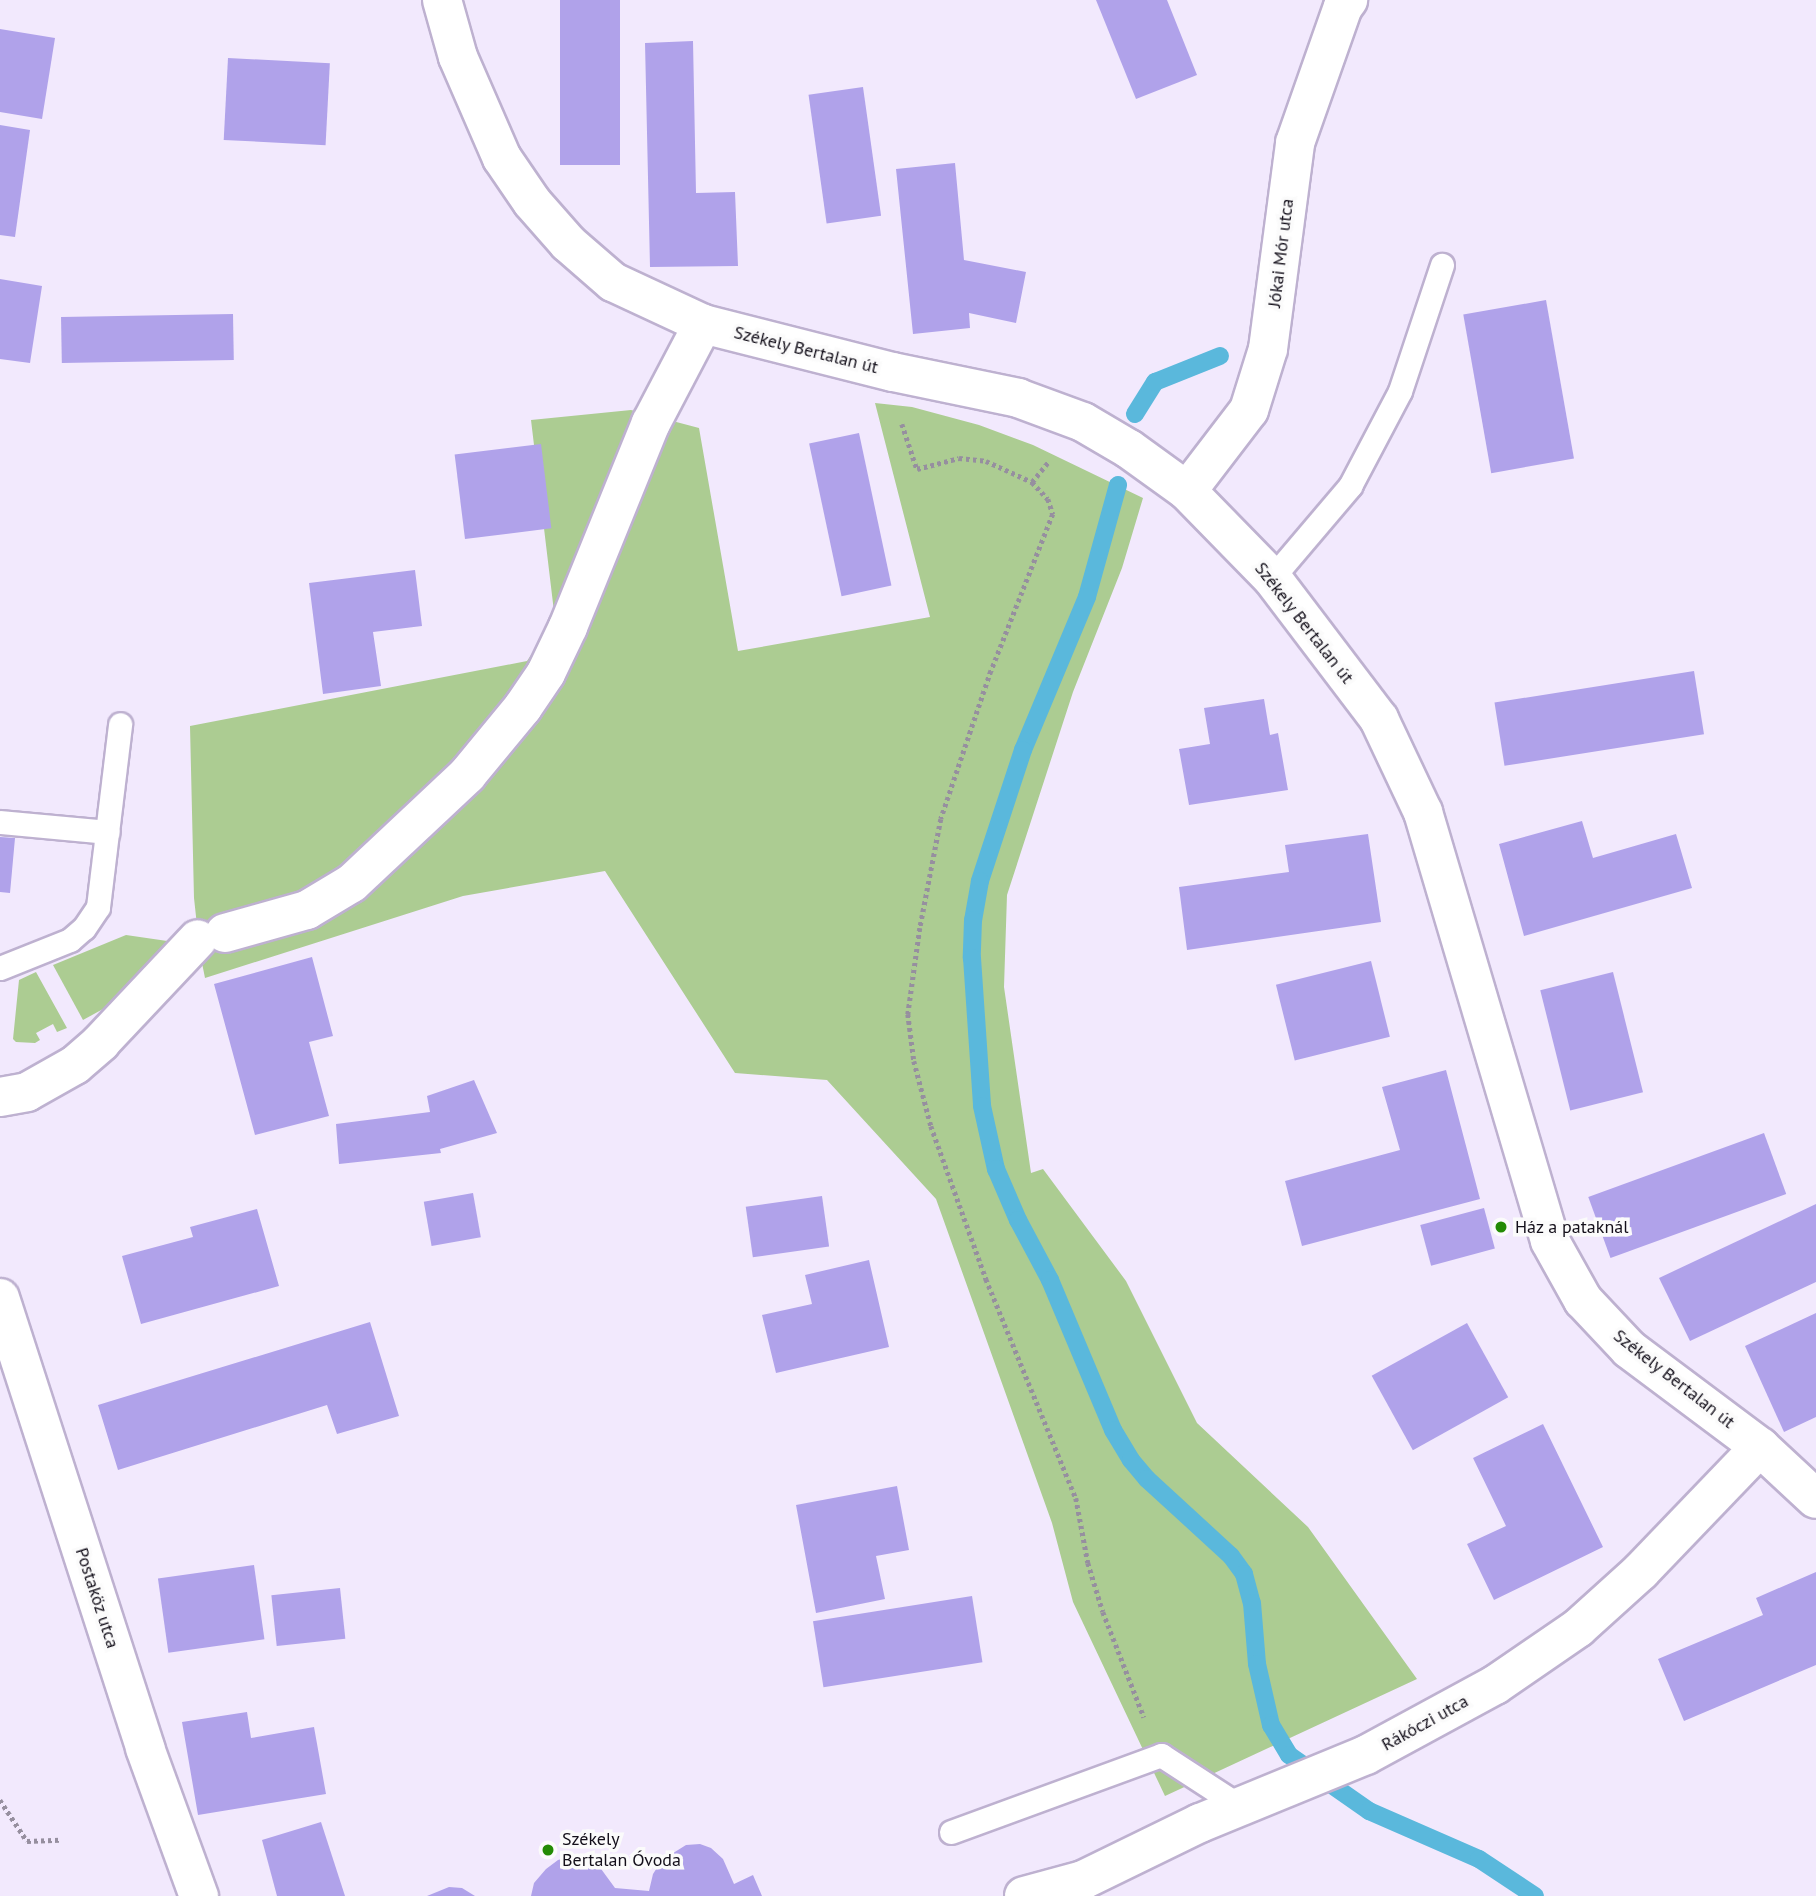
<!DOCTYPE html>
<html>
<head>
<meta charset="utf-8">
<style>
	body { margin:0 }
	#map { position:relative; width:1816px; height:1896px; overflow:hidden; background:#f2e9fd; font-family:"PT Sans",sans-serif }
	div>[style] { position:absolute }
	.green>* { inset:0; background:#accc92 }
	.stream>* { height:18px; margin:-9px; padding:0 9px; transform-origin:9px; border-radius:9px; background:#5ab8dc }
	.building>* { inset:0; background:#b0a2ea; transform-origin:0 0 }
	.path>* { height:4.5px; margin-top:-2.25px; transform-origin:0; background:repeating-linear-gradient(90deg,#968f9f 0 3.5px,transparent 0 7px) }
	.roads { filter:drop-shadow(2px 0 #beb1d0) drop-shadow(-2px 0 #beb1d0) drop-shadow(0 2px #beb1d0) drop-shadow(0 -2px #beb1d0) }
	.lane>* { height:23px; margin:-11.5px; padding:0 11.5px; transform-origin:11.5px; border-radius:11.5px; background:#fff }
	.street>* { height:38px; margin:-19px; padding:0 19px; transform-origin:19px; border-radius:19px; background:#fff }
	.dots>* { width:19px; height:19px; translate:-50% -50%; box-sizing:border-box; border:4px solid #fbfbfb; border-radius:50% }
	span { translate:-50% -50%; white-space:nowrap; text-align:center; line-height:1.15; -webkit-text-stroke:7px #fbfbfb; paint-order:stroke }
	.street-label { font-size:18px; color:#130f1a }
	.poi-label { font-size:18px; color:#130f1a }
	.left { translate:0 -50%; text-align:left }
</style>
</head>
<body>
<div id="map">
	<div class="green">
		<div style="clip-path:polygon(875px 403px,912px 407px,979px 425px,1033px 445px,1143px 498px,1122px 568px,1073px 692px,1007px 895px,1004px 987px,1031px 1173px,1043px 1169px,1126px 1281px,1197px 1423px,1308px 1527px,1417px 1679px,1165px 1796px,1073px 1602px,1052px 1523px,936px 1199px,827px 1080px,735px 1073px,605px 871px,463px 896px,205px 978px,200px 953px,194px 898px,190px 726px,527px 661px,555px 620px,531px 420px,631px 410px,699px 428px,738px 651px,930px 617px)"></div>
		<div style="clip-path:polygon(126px 935px,181px 943px,114px 1003px,83px 1020px,53px 965px)"></div>
		<div style="clip-path:polygon(36px 972px,67px 1028px,57px 1032px,53px 1024px,36px 1033px,40px 1040px,35px 1043px,16px 1042px,13px 1039px,19px 980px)"></div>
	</div>
	<div class="stream">
		<div style="left:1135px;top:414px;width:38px;rotate:-58deg"></div>
		<div style="left:1155px;top:382px;width:70px;rotate:-21.8deg"></div>
		<div style="left:1118px;top:485px;width:116px;rotate:105.5deg"></div>
		<div style="left:1087px;top:597px;width:166px;rotate:112.7deg"></div>
		<div style="left:1023px;top:750px;width:138px;rotate:108.2deg"></div>
		<div style="left:980px;top:881px;width:40px;rotate:100deg"></div>
		<div style="left:973px;top:920px;width:38px;rotate:92deg"></div>
		<div style="left:972px;top:958px;width:148px;rotate:86.1deg"></div>
		<div style="left:982px;top:1106px;width:65px;rotate:77.5deg"></div>
		<div style="left:996px;top:1169px;width:56px;rotate:66.7deg"></div>
		<div style="left:1018px;top:1220px;width:68px;rotate:61.9deg"></div>
		<div style="left:1050px;top:1280px;width:163px;rotate:67.2deg"></div>
		<div style="left:1113px;top:1430px;width:35px;rotate:59deg"></div>
		<div style="left:1131px;top:1460px;width:25px;rotate:50deg"></div>
		<div style="left:1147px;top:1479px;width:114px;rotate:42.5deg"></div>
		<div style="left:1231px;top:1556px;width:22px;rotate:54deg"></div>
		<div style="left:1244px;top:1574px;width:30px;rotate:75deg"></div>
		<div style="left:1252px;top:1603px;width:61px;rotate:85.3deg"></div>
		<div style="left:1257px;top:1664px;width:63px;rotate:77.1deg"></div>
		<div style="left:1271px;top:1725px;width:35px;rotate:59deg"></div>
		<div style="left:1289px;top:1755px;width:98px;rotate:35deg"></div>
		<div style="left:1369px;top:1811px;width:120px;rotate:23.6deg"></div>
		<div style="left:1479px;top:1859px;width:67px;rotate:33.5deg"></div>
	</div>
	<div class="building">
		<div style="left:560px;top:0;width:60px;height:165px"></div>
		<div style="clip-path:polygon(1096px 0,1167px 0,1197px 75px,1136px 99px)"></div>
		<div style="clip-path:polygon(0 29px,55px 38px,42px 119px,0 112px)"></div>
		<div style="clip-path:polygon(693px 41px,696px 193px,735px 192px,738px 266px,650px 267px,645px 43px)"></div>
		<div style="left:228px;top:58px;width:102px;height:82px;rotate:3deg"></div>
		<div style="left:863px;top:87px;width:130px;height:55px;rotate:82deg"></div>
		<div style="clip-path:polygon(0 125px,30px 130px,15px 237px,0 235px)"></div>
		<div style="clip-path:polygon(955px 163px,964px 260px,1026px 272px,1016px 323px,969px 313px,970px 328px,913px 334px,896px 169px)"></div>
		<div style="clip-path:polygon(0 279px,42px 286px,30px 363px,0 359px)"></div>
		<div style="left:1546px;top:300px;width:161px;height:84px;rotate:80deg"></div>
		<div style="left:233px;top:314px;width:46px;height:172px;rotate:89deg"></div>
		<div style="left:859px;top:433px;width:156px;height:51px;rotate:78deg"></div>
		<div style="left:541px;top:444px;width:85px;height:87px;rotate:83deg"></div>
		<div style="clip-path:polygon(415px 570px,422px 626px,373px 632px,381px 686px,323px 694px,309px 583px)"></div>
		<div style="left:1694px;top:671px;width:64px;height:202px;rotate:81deg"></div>
		<div style="clip-path:polygon(1264px 699px,1270px 735px,1278px 733px,1288px 790px,1189px 805px,1179px 749px,1210px 744px,1204px 708px)"></div>
		<div style="clip-path:polygon(1582px 821px,1593px 858px,1676px 834px,1692px 888px,1524px 936px,1499px 844px)"></div>
		<div style="clip-path:polygon(1368px 834px,1381px 922px,1187px 950px,1179px 887px,1289px 872px,1285px 845px)"></div>
		<div style="clip-path:polygon(0 837px,15px 838px,10px 893px,0 892px)"></div>
		<div style="clip-path:polygon(312px 957px,333px 1036px,309px 1042px,329px 1116px,255px 1135px,214px 984px)"></div>
		<div style="left:1371px;top:961px;width:78px;height:98px;rotate:76deg"></div>
		<div style="left:1613px;top:972px;width:124px;height:75px;rotate:76deg"></div>
		<div style="clip-path:polygon(1446px 1070px,1480px 1199px,1302px 1246px,1285px 1181px,1400px 1150px,1382px 1087px)"></div>
		<div style="clip-path:polygon(474px 1080px,497px 1133px,440px 1149px,441px 1153px,339px 1164px,336px 1124px,430px 1112px,427px 1096px)"></div>
		<div style="left:1764px;top:1133px;width:65px;height:187px;rotate:70deg"></div>
		<div style="left:473px;top:1193px;width:45px;height:50px;rotate:80deg"></div>
		<div style="left:822px;top:1196px;width:51px;height:77px;rotate:82deg"></div>
		<div style="clip-path:polygon(1816px 1204px,1816px 1282px,1690px 1341px,1659px 1278px)"></div>
		<div style="left:1484px;top:1208px;width:42px;height:66px;rotate:75deg"></div>
		<div style="clip-path:polygon(257px 1209px,279px 1286px,141px 1324px,122px 1256px,193px 1237px,190px 1227px)"></div>
		<div style="clip-path:polygon(869px 1260px,889px 1347px,776px 1373px,762px 1315px,812px 1304px,805px 1275px)"></div>
		<div style="clip-path:polygon(1816px 1313px,1816px 1417px,1784px 1432px,1745px 1346px)"></div>
		<div style="clip-path:polygon(370px 1322px,399px 1416px,337px 1434px,327px 1405px,118px 1470px,98px 1405px)"></div>
		<div style="left:1467px;top:1323px;width:85px;height:109px;rotate:61deg"></div>
		<div style="clip-path:polygon(1543px 1424px,1603px 1547px,1494px 1600px,1467px 1544px,1506px 1526px,1473px 1458px)"></div>
		<div style="clip-path:polygon(897px 1486px,909px 1550px,876px 1556px,885px 1599px,816px 1613px,796px 1505px)"></div>
		<div style="left:254px;top:1565px;width:75px;height:97px;rotate:82deg"></div>
		<div style="clip-path:polygon(1816px 1572px,1816px 1665px,1684px 1721px,1658px 1659px,1763px 1615px,1756px 1598px)"></div>
		<div style="left:340px;top:1588px;width:51px;height:69px;rotate:84deg"></div>
		<div style="left:972px;top:1596px;width:67px;height:161px;rotate:81deg"></div>
		<div style="clip-path:polygon(247px 1712px,251px 1738px,314px 1727px,326px 1794px,198px 1815px,182px 1722px)"></div>
		<div style="clip-path:polygon(321px 1822px,345px 1896px,277px 1896px,262px 1840px)"></div>
		<div style="clip-path:polygon(700px 1844px,711px 1848px,723px 1859px,734px 1884px,753px 1875px,762px 1896px,531px 1896px,534px 1883px,546px 1869px,558px 1860px,572px 1856px,596px 1862px,615px 1888px,649px 1891px,653px 1874px,662px 1860px,686px 1845px)"></div>
		<div style="clip-path:polygon(449px 1887px,462px 1888px,475px 1896px,427px 1896px)"></div>
	</div>
	<div class="path">
		<div style="left:902px;top:424px;width:47px;rotate:71.6deg"></div>
		<div style="left:917px;top:469px;width:43px;rotate:-14.7deg"></div>
		<div style="left:959px;top:458px;width:27px;rotate:6deg"></div>
		<div style="left:986px;top:461px;width:51px;rotate:24.5deg"></div>
		<div style="left:1032px;top:482px;width:23px;rotate:47deg"></div>
		<div style="left:1048px;top:499px;width:16px;rotate:72deg"></div>
		<div style="left:1053px;top:514px;width:169px;rotate:111.5deg"></div>
		<div style="left:991px;top:671px;width:156px;rotate:108.7deg"></div>
		<div style="left:941px;top:819px;width:111px;rotate:100.9deg"></div>
		<div style="left:920px;top:928px;width:87px;rotate:97.9deg"></div>
		<div style="left:908px;top:1014px;width:47px;rotate:82.7deg"></div>
		<div style="left:914px;top:1061px;width:67px;rotate:75.3deg"></div>
		<div style="left:931px;top:1126px;width:163px;rotate:70.2deg"></div>
		<div style="left:986px;top:1279px;width:237px;rotate:67.7deg"></div>
		<div style="left:1076px;top:1498px;width:66px;rotate:79.5deg"></div>
		<div style="left:1088px;top:1563px;width:51px;rotate:73deg"></div>
		<div style="left:1103px;top:1612px;width:113px;rotate:68.7deg"></div>
		<div style="left:1032px;top:482px;width:26px;rotate:-51deg"></div>
		<div style="left:0;top:1800px;width:49px;rotate:56.6deg"></div>
		<div style="left:27px;top:1841px;width:33px;rotate:-2deg"></div>
	</div>
	<div class="roads">
		<div class="lane">
			<div style="left:1272px;top:578px;width:121px;rotate:-49.7deg"></div>
			<div style="left:1350px;top:486px;width:107px;rotate:-62.2deg"></div>
			<div style="left:1400px;top:391px;width:133px;rotate:-71.6deg"></div>
			<div style="left:0;top:822px;width:108px;rotate:5.3deg"></div>
			<div style="left:0;top:968px;width:75px;rotate:-21.8deg"></div>
			<div style="left:70px;top:940px;width:18px;rotate:-41deg"></div>
			<div style="left:84px;top:928px;width:25px;rotate:-56deg"></div>
			<div style="left:98px;top:907px;width:184px;rotate:-83.1deg"></div>
			<div style="left:951px;top:1832px;width:224px;rotate:-20.1deg"></div>
			<div style="left:1161px;top:1755px;width:95px;rotate:33deg"></div>
		</div>
		<div class="street">
			<div style="left:442px;top:0;width:59px;rotate:74.3deg"></div>
			<div style="left:458px;top:57px;width:110px;rotate:66.5deg"></div>
			<div style="left:502px;top:158px;width:53px;rotate:55.7deg"></div>
			<div style="left:532px;top:202px;width:55px;rotate:48.7deg"></div>
			<div style="left:568px;top:243px;width:60px;rotate:40.9deg"></div>
			<div style="left:613px;top:282px;width:99px;rotate:25deg"></div>
			<div style="left:703px;top:324px;width:196px;rotate:14.2deg"></div>
			<div style="left:893px;top:372px;width:128px;rotate:11.7deg"></div>
			<div style="left:1018px;top:398px;width:69px;rotate:20.3deg"></div>
			<div style="left:1083px;top:422px;width:53px;rotate:30.4deg"></div>
			<div style="left:1129px;top:449px;width:72px;rotate:35.9deg"></div>
			<div style="left:1187px;top:491px;width:122px;rotate:45.7deg"></div>
			<div style="left:1272px;top:578px;width:177px;rotate:52.8deg"></div>
			<div style="left:1379px;top:719px;width:103px;rotate:64.7deg"></div>
			<div style="left:1423px;top:812px;width:447px;rotate:73.5deg"></div>
			<div style="left:1550px;top:1241px;width:68px;rotate:60.8deg"></div>
			<div style="left:1583px;top:1300px;width:67px;rotate:46.8deg"></div>
			<div style="left:1629px;top:1349px;width:164px;rotate:36.8deg"></div>
			<div style="left:1760px;top:1447px;width:76px;rotate:42.9deg"></div>
			<div style="left:1187px;top:491px;width:102px;rotate:-52.6deg"></div>
			<div style="left:1249px;top:410px;width:64px;rotate:-72.7deg"></div>
			<div style="left:1268px;top:349px;width:208px;rotate:-82.5deg"></div>
			<div style="left:1295px;top:143px;width:144px;rotate:-70.6deg"></div>
			<div style="left:1343px;top:7px;width:9px;rotate:-54deg"></div>
			<div style="left:225px;top:933px;width:85px;rotate:-15.7deg"></div>
			<div style="left:307px;top:910px;width:52px;rotate:-31deg"></div>
			<div style="left:352px;top:883px;width:158px;rotate:-43.2deg"></div>
			<div style="left:467px;top:775px;width:88px;rotate:-50.5deg"></div>
			<div style="left:523px;top:707px;width:41px;rotate:-55.9deg"></div>
			<div style="left:546px;top:673px;width:51px;rotate:-64.4deg"></div>
			<div style="left:568px;top:627px;width:220px;rotate:-67.9deg"></div>
			<div style="left:651px;top:423px;width:112px;rotate:-62.3deg"></div>
			<div style="left:0;top:1097px;width:27px;rotate:-10deg"></div>
			<div style="left:27px;top:1092px;width:55px;rotate:-29.4deg"></div>
			<div style="left:75px;top:1065px;width:35px;rotate:-41deg"></div>
			<div style="left:101px;top:1042px;width:141px;rotate:-46.7deg"></div>
			<div style="left:0;top:1298px;width:473px;rotate:72.1deg"></div>
			<div style="left:145px;top:1748px;width:158px;rotate:70deg"></div>
			<div style="left:1024px;top:1896px;width:61px;rotate:-15.2deg"></div>
			<div style="left:1083px;top:1880px;width:130px;rotate:-26deg"></div>
			<div style="left:1200px;top:1823px;width:179px;rotate:-22.3deg"></div>
			<div style="left:1366px;top:1755px;width:147px;rotate:-28.5deg"></div>
			<div style="left:1495px;top:1685px;width:101px;rotate:-34.5deg"></div>
			<div style="left:1578px;top:1628px;width:85px;rotate:-42.1deg"></div>
			<div style="left:1641px;top:1571px;width:172px;rotate:-46.2deg"></div>
		</div>
	</div>
	<div class="dots">
		<div style="left:1501px;top:1227px;background:#238b04"></div>
		<div style="left:548px;top:1850px;background:#238b04"></div>
	</div>
	<div class="street-label">
		<span style="left:1281px;top:253px;rotate:-83deg">Jókai Mór utca</span>
		<span style="left:806px;top:350px;rotate:14deg">Székely Bertalan út</span>
		<span style="left:1304px;top:623px;rotate:52deg">Székely Bertalan út</span>
		<span style="left:1674px;top:1379px;rotate:38deg">Székely Bertalan út</span>
		<span style="left:97px;top:1598px;rotate:72deg">Postaköz utca</span>
		<span style="left:1425px;top:1723px;rotate:-29deg">Rákóczi utca</span>
	</div>
	<div class="poi-label">
		<span class="left" style="left:1515px;top:1227px">Ház a pataknál</span>
		<span class="left" style="left:562px;top:1850px">Székely<br>Bertalan Óvoda</span>
	</div>
</div>
</body>
</html>
